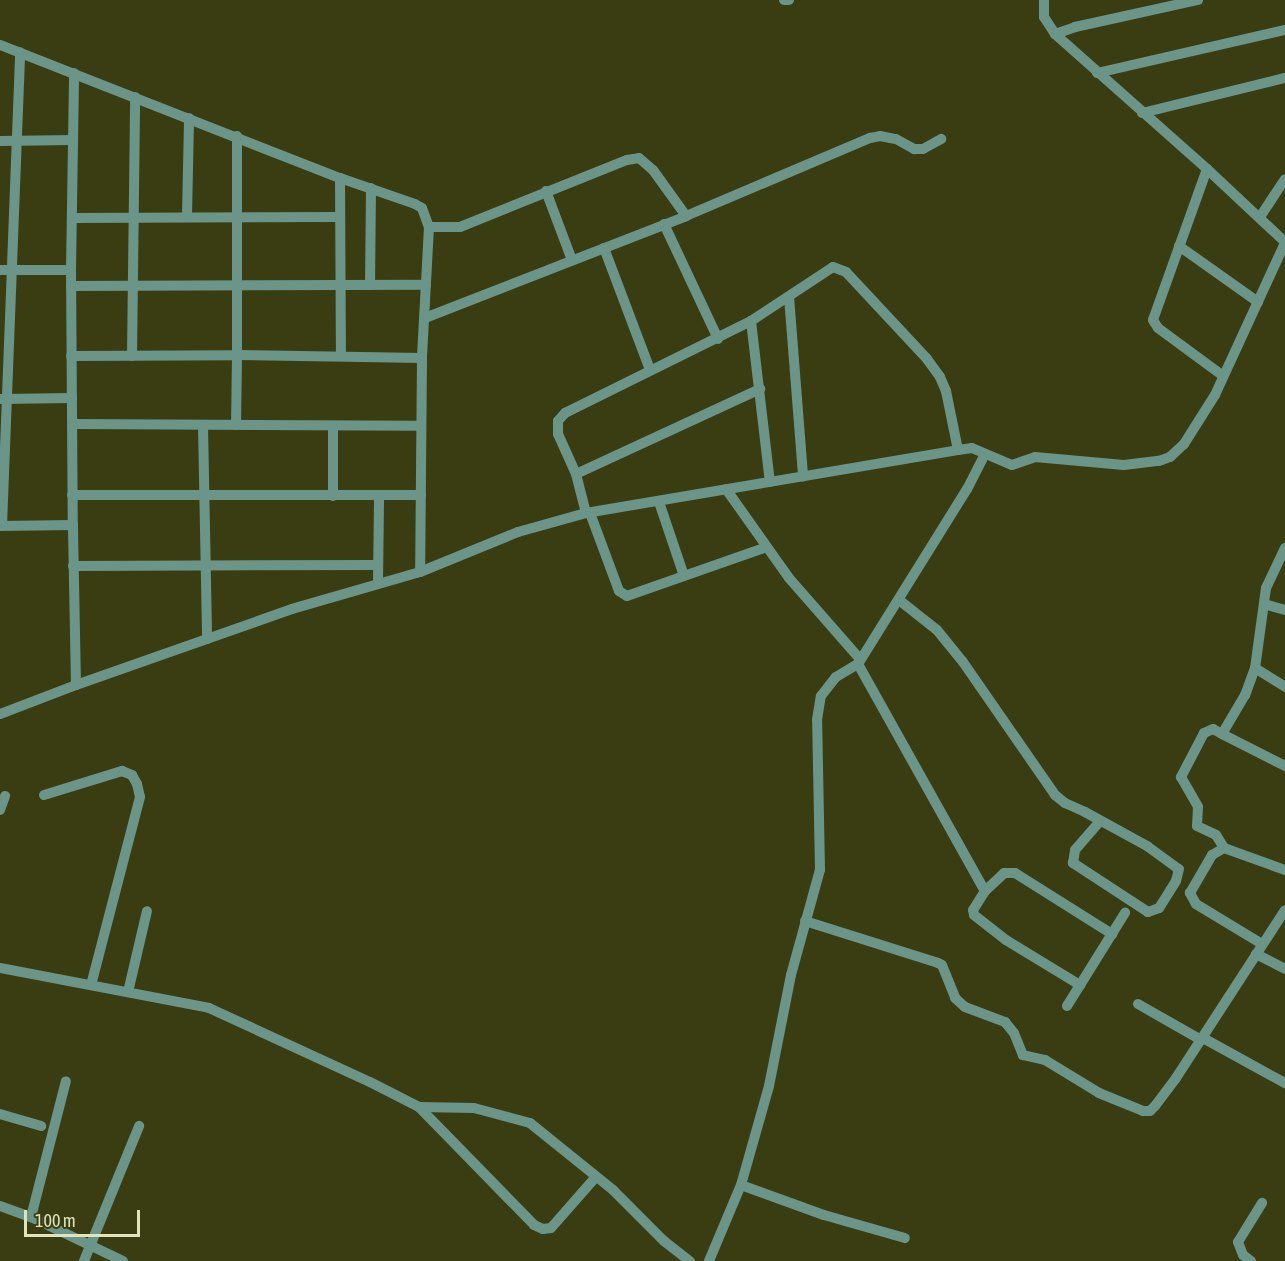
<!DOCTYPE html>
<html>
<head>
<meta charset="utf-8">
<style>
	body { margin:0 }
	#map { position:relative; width:1285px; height:1261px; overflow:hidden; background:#3a3d12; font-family:"Asap Condensed",sans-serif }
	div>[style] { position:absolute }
	.minor>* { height:10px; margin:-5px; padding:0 5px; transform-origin:5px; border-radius:5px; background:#6b9588 }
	span { translate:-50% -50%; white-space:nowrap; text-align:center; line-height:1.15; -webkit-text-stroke:6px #3a3d12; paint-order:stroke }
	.scale { position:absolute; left:24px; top:1210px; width:116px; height:27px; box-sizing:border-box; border:3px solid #dfe4bd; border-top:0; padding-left:8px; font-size:18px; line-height:21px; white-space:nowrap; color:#dfe4bd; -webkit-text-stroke:4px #3a3d12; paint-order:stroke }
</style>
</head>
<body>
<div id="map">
	<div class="minor">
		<div style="left:784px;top:0;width:5px"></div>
		<div style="left:1044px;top:0;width:17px;rotate:90deg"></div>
		<div style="left:1044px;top:17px;width:20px;rotate:57deg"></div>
		<div style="left:1055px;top:34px;width:203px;rotate:41.6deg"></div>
		<div style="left:1207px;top:169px;width:107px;rotate:43.1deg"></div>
		<div style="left:1055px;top:34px;width:21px;rotate:-19deg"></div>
		<div style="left:1075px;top:27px;width:126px;rotate:-12.4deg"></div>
		<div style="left:0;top:45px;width:365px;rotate:21.4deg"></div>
		<div style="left:340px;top:178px;width:79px;rotate:19.1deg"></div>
		<div style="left:415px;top:204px;width:8px;rotate:30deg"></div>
		<div style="left:422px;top:208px;width:20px;rotate:70deg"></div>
		<div style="left:429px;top:227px;width:131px;rotate:93.1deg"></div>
		<div style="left:422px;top:358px;width:214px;rotate:90.5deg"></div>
		<div style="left:420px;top:572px;width:133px;rotate:163.9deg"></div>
		<div style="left:292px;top:609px;width:229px;rotate:160.6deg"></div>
		<div style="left:76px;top:685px;width:160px;rotate:-91.1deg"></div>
		<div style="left:1097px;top:73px;width:193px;rotate:-12.9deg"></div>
		<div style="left:1142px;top:113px;width:147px;rotate:-13.8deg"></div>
		<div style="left:237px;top:136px;width:219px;rotate:90deg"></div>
		<div style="left:237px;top:355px;width:185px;rotate:0.9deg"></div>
		<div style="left:0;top:141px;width:73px;rotate:-0.8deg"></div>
		<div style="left:1207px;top:169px;width:160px;rotate:109.7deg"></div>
		<div style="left:1153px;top:320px;width:9px;rotate:58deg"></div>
		<div style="left:1158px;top:328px;width:81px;rotate:36.4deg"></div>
		<div style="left:340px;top:178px;width:178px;rotate:89.7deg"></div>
		<div style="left:546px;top:191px;width:74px;rotate:69.4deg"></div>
		<div style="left:187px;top:216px;width:98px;rotate:-88.8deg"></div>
		<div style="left:1260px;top:217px;width:45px;rotate:-56.7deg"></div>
		<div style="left:72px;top:218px;width:267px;rotate:-0.2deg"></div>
		<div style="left:664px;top:224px;width:127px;rotate:64.8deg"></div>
		<div style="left:429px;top:227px;width:31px"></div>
		<div style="left:460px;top:227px;width:180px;rotate:-21.9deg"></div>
		<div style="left:627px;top:160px;width:12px;rotate:-9deg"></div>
		<div style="left:639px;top:158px;width:18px;rotate:41deg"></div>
		<div style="left:653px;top:170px;width:57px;rotate:54.3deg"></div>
		<div style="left:1179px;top:246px;width:97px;rotate:35.3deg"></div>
		<div style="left:604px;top:248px;width:130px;rotate:69.3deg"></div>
		<div style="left:0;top:270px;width:71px"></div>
		<div style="left:71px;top:270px;width:255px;rotate:89.6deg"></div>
		<div style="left:73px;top:525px;width:73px;rotate:179.2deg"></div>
		<div style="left:71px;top:270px;width:197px;rotate:-89.1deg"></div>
		<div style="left:370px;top:285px;width:97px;rotate:-89.4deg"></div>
		<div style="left:71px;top:286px;width:355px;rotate:-0.2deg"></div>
		<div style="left:789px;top:297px;width:180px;rotate:85.5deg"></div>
		<div style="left:425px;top:318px;width:280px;rotate:-21.3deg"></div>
		<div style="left:686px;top:216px;width:200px;rotate:-23deg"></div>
		<div style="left:870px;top:138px;width:10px;rotate:-11deg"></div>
		<div style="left:880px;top:136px;width:16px;rotate:11deg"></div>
		<div style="left:896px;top:139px;width:21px;rotate:29deg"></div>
		<div style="left:914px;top:149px;width:9px"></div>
		<div style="left:923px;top:149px;width:21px;rotate:-29deg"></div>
		<div style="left:751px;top:321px;width:162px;rotate:83.3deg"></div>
		<div style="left:71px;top:356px;width:166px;rotate:-0.3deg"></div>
		<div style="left:237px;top:355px;width:70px;rotate:90.8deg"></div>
		<div style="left:132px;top:356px;width:259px;rotate:-89.3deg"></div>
		<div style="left:1px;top:399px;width:71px;rotate:-0.8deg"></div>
		<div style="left:73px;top:424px;width:348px;rotate:0.3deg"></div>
		<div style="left:203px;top:425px;width:214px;rotate:88.9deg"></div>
		<div style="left:985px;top:454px;width:39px;rotate:117deg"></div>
		<div style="left:967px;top:489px;width:206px;rotate:121.9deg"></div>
		<div style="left:858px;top:664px;width:260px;rotate:60.8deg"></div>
		<div style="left:985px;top:891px;width:22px;rotate:122deg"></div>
		<div style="left:973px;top:910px;width:5px;rotate:79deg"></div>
		<div style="left:974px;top:915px;width:41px;rotate:38deg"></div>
		<div style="left:1006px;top:940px;width:87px;rotate:31.3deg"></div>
		<div style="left:576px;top:474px;width:203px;rotate:-24.8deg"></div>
		<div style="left:726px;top:489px;width:109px;rotate:54.7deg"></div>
		<div style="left:789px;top:578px;width:108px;rotate:48.8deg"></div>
		<div style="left:72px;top:495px;width:349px"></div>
		<div style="left:333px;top:496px;width:69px;rotate:-90deg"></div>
		<div style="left:659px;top:502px;width:78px;rotate:71.3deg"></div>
		<div style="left:586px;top:513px;width:40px;rotate:-104.4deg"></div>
		<div style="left:576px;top:474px;width:44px;rotate:-114.2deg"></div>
		<div style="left:558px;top:434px;width:13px;rotate:-90deg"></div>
		<div style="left:558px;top:421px;width:11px;rotate:-49deg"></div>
		<div style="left:565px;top:413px;width:208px;rotate:-26.3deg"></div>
		<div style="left:751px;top:321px;width:98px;rotate:-33.4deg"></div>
		<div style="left:833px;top:267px;width:14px;rotate:21deg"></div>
		<div style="left:846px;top:272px;width:119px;rotate:47deg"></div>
		<div style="left:927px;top:359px;width:22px;rotate:54deg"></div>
		<div style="left:940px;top:377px;width:15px;rotate:67deg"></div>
		<div style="left:946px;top:391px;width:60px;rotate:78.5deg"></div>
		<div style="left:590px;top:513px;width:83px;rotate:69.6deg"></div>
		<div style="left:619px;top:591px;width:9px;rotate:32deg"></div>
		<div style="left:627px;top:596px;width:148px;rotate:-19.3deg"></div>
		<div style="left:2px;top:526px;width:474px;rotate:-87.8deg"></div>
		<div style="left:1285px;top:548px;width:44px;rotate:115.4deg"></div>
		<div style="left:1266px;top:588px;width:81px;rotate:97.8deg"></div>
		<div style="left:1255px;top:668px;width:36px;rotate:32deg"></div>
		<div style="left:73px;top:566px;width:305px;rotate:-0.2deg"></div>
		<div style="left:420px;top:572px;width:106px;rotate:-22.2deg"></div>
		<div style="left:518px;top:532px;width:71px;rotate:-15.6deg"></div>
		<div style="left:586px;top:513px;width:377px;rotate:-9.6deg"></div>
		<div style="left:958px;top:450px;width:14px;rotate:-8deg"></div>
		<div style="left:972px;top:448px;width:43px;rotate:23deg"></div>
		<div style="left:1012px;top:465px;width:24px;rotate:-19deg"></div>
		<div style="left:1035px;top:457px;width:89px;rotate:5.1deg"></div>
		<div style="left:1124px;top:465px;width:35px;rotate:-7deg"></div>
		<div style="left:1159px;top:461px;width:12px;rotate:-20deg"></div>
		<div style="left:1170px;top:457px;width:19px;rotate:-43deg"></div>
		<div style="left:1184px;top:444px;width:58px;rotate:-57.7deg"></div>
		<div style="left:1215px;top:395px;width:167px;rotate:-65.3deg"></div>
		<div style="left:378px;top:583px;width:86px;rotate:-89.3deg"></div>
		<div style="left:899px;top:600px;width:48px;rotate:38.3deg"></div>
		<div style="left:937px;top:630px;width:41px;rotate:50.9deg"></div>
		<div style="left:963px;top:662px;width:162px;rotate:55.3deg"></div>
		<div style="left:1055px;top:795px;width:13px;rotate:39deg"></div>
		<div style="left:1065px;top:803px;width:22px;rotate:24deg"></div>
		<div style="left:1085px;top:812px;width:71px;rotate:28.7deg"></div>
		<div style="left:1147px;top:846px;width:39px;rotate:36deg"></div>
		<div style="left:1179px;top:869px;width:12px;rotate:104deg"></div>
		<div style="left:1176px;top:881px;width:32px;rotate:122deg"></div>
		<div style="left:1159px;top:908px;width:12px;rotate:160deg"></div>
		<div style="left:1148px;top:912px;width:90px;rotate:-146.8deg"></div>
		<div style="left:1073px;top:863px;width:13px;rotate:-81deg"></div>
		<div style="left:1075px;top:850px;width:38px;rotate:-49deg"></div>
		<div style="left:1264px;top:604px;width:22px;rotate:16deg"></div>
		<div style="left:1255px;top:668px;width:29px;rotate:110deg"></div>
		<div style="left:1245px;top:695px;width:45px;rotate:120.5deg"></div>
		<div style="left:1222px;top:734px;width:71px;rotate:26.9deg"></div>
		<div style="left:0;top:714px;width:81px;rotate:-20.9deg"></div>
		<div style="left:1222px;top:734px;width:10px;rotate:-151deg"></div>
		<div style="left:1213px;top:729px;width:10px;rotate:156deg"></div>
		<div style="left:1204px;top:733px;width:50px;rotate:117.6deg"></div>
		<div style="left:1181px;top:777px;width:34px;rotate:60deg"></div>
		<div style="left:1198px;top:807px;width:19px;rotate:93deg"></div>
		<div style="left:1197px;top:826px;width:21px;rotate:25deg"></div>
		<div style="left:1216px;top:835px;width:15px;rotate:58deg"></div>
		<div style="left:44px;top:795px;width:82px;rotate:-17.1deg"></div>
		<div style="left:122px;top:771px;width:11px;rotate:22deg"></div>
		<div style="left:132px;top:775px;width:10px;rotate:61deg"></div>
		<div style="left:137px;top:784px;width:13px;rotate:77deg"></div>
		<div style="left:140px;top:797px;width:194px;rotate:104.6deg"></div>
		<div style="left:0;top:810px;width:15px;rotate:-70deg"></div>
		<div style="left:985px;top:891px;width:26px;rotate:-43deg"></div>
		<div style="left:1004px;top:873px;width:11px"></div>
		<div style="left:1015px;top:873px;width:115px;rotate:32.2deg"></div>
		<div style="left:805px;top:921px;width:139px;rotate:17.5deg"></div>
		<div style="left:938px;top:963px;width:4px;rotate:27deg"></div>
		<div style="left:942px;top:965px;width:35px;rotate:68deg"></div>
		<div style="left:955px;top:998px;width:13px;rotate:42deg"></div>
		<div style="left:965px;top:1007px;width:43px;rotate:20.6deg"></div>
		<div style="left:1005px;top:1022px;width:14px;rotate:51deg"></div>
		<div style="left:1014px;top:1033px;width:24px;rotate:68deg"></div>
		<div style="left:1023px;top:1055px;width:23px;rotate:13deg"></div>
		<div style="left:1045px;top:1060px;width:63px;rotate:31.4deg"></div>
		<div style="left:1099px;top:1093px;width:48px;rotate:22.2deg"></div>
		<div style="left:1143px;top:1111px;width:7px"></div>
		<div style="left:1150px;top:1111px;width:7px;rotate:-45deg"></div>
		<div style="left:1155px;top:1106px;width:35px;rotate:-53deg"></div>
		<div style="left:1176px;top:1078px;width:200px;rotate:-57deg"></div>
		<div style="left:1262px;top:944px;width:77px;rotate:-148.8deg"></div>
		<div style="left:1196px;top:904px;width:13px;rotate:-119deg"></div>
		<div style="left:1190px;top:893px;width:44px;rotate:-59.9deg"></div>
		<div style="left:1212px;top:855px;width:14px;rotate:-30deg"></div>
		<div style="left:1224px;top:848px;width:65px;rotate:19.8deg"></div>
		<div style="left:1256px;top:954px;width:33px;rotate:27deg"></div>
		<div style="left:0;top:968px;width:213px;rotate:10.8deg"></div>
		<div style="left:209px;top:1008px;width:177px;rotate:24.7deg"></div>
		<div style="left:370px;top:1082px;width:55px;rotate:27deg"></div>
		<div style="left:419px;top:1107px;width:165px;rotate:45.7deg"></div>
		<div style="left:534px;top:1225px;width:10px;rotate:24deg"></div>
		<div style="left:543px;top:1229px;width:8px;rotate:-7deg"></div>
		<div style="left:551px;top:1228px;width:67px;rotate:-48.7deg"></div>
		<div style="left:128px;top:992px;width:83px;rotate:-76.8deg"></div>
		<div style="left:1138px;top:1004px;width:73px;rotate:29.7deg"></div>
		<div style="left:1067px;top:1006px;width:110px;rotate:-58.1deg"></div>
		<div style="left:1203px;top:1038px;width:94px;rotate:28.8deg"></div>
		<div style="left:419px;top:1107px;width:55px;rotate:1deg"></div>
		<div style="left:474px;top:1108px;width:58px;rotate:15deg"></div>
		<div style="left:530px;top:1123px;width:107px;rotate:38.9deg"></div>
		<div style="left:613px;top:1190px;width:72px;rotate:45deg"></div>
		<div style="left:664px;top:1241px;width:33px;rotate:38deg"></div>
		<div style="left:0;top:1114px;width:43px;rotate:16.3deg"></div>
		<div style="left:741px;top:1185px;width:88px;rotate:19.9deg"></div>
		<div style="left:824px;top:1215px;width:84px;rotate:15.9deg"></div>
		<div style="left:0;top:1206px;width:33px;rotate:20deg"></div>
		<div style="left:31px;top:1217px;width:102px;rotate:25.6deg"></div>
		<div style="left:31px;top:1217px;width:140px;rotate:-75.6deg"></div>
		<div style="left:84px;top:1261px;width:146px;rotate:-67.8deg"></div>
		<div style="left:709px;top:1261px;width:82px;rotate:-67.2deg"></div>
		<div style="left:741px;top:1185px;width:103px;rotate:-74.2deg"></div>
		<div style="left:769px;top:1086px;width:113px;rotate:-78.8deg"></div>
		<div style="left:791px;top:975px;width:109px;rotate:-74.6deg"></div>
		<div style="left:820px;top:870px;width:150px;rotate:-91.1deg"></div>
		<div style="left:817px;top:720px;width:24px;rotate:-81deg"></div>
		<div style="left:821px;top:696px;width:24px;rotate:-52deg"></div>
		<div style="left:836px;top:677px;width:26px;rotate:-31deg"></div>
		<div style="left:1251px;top:1261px;width:10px;rotate:-143deg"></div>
		<div style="left:1243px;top:1255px;width:14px;rotate:-111deg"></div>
		<div style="left:1238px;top:1242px;width:46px;rotate:-58.4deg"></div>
	</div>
	<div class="scale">100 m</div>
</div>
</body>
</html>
